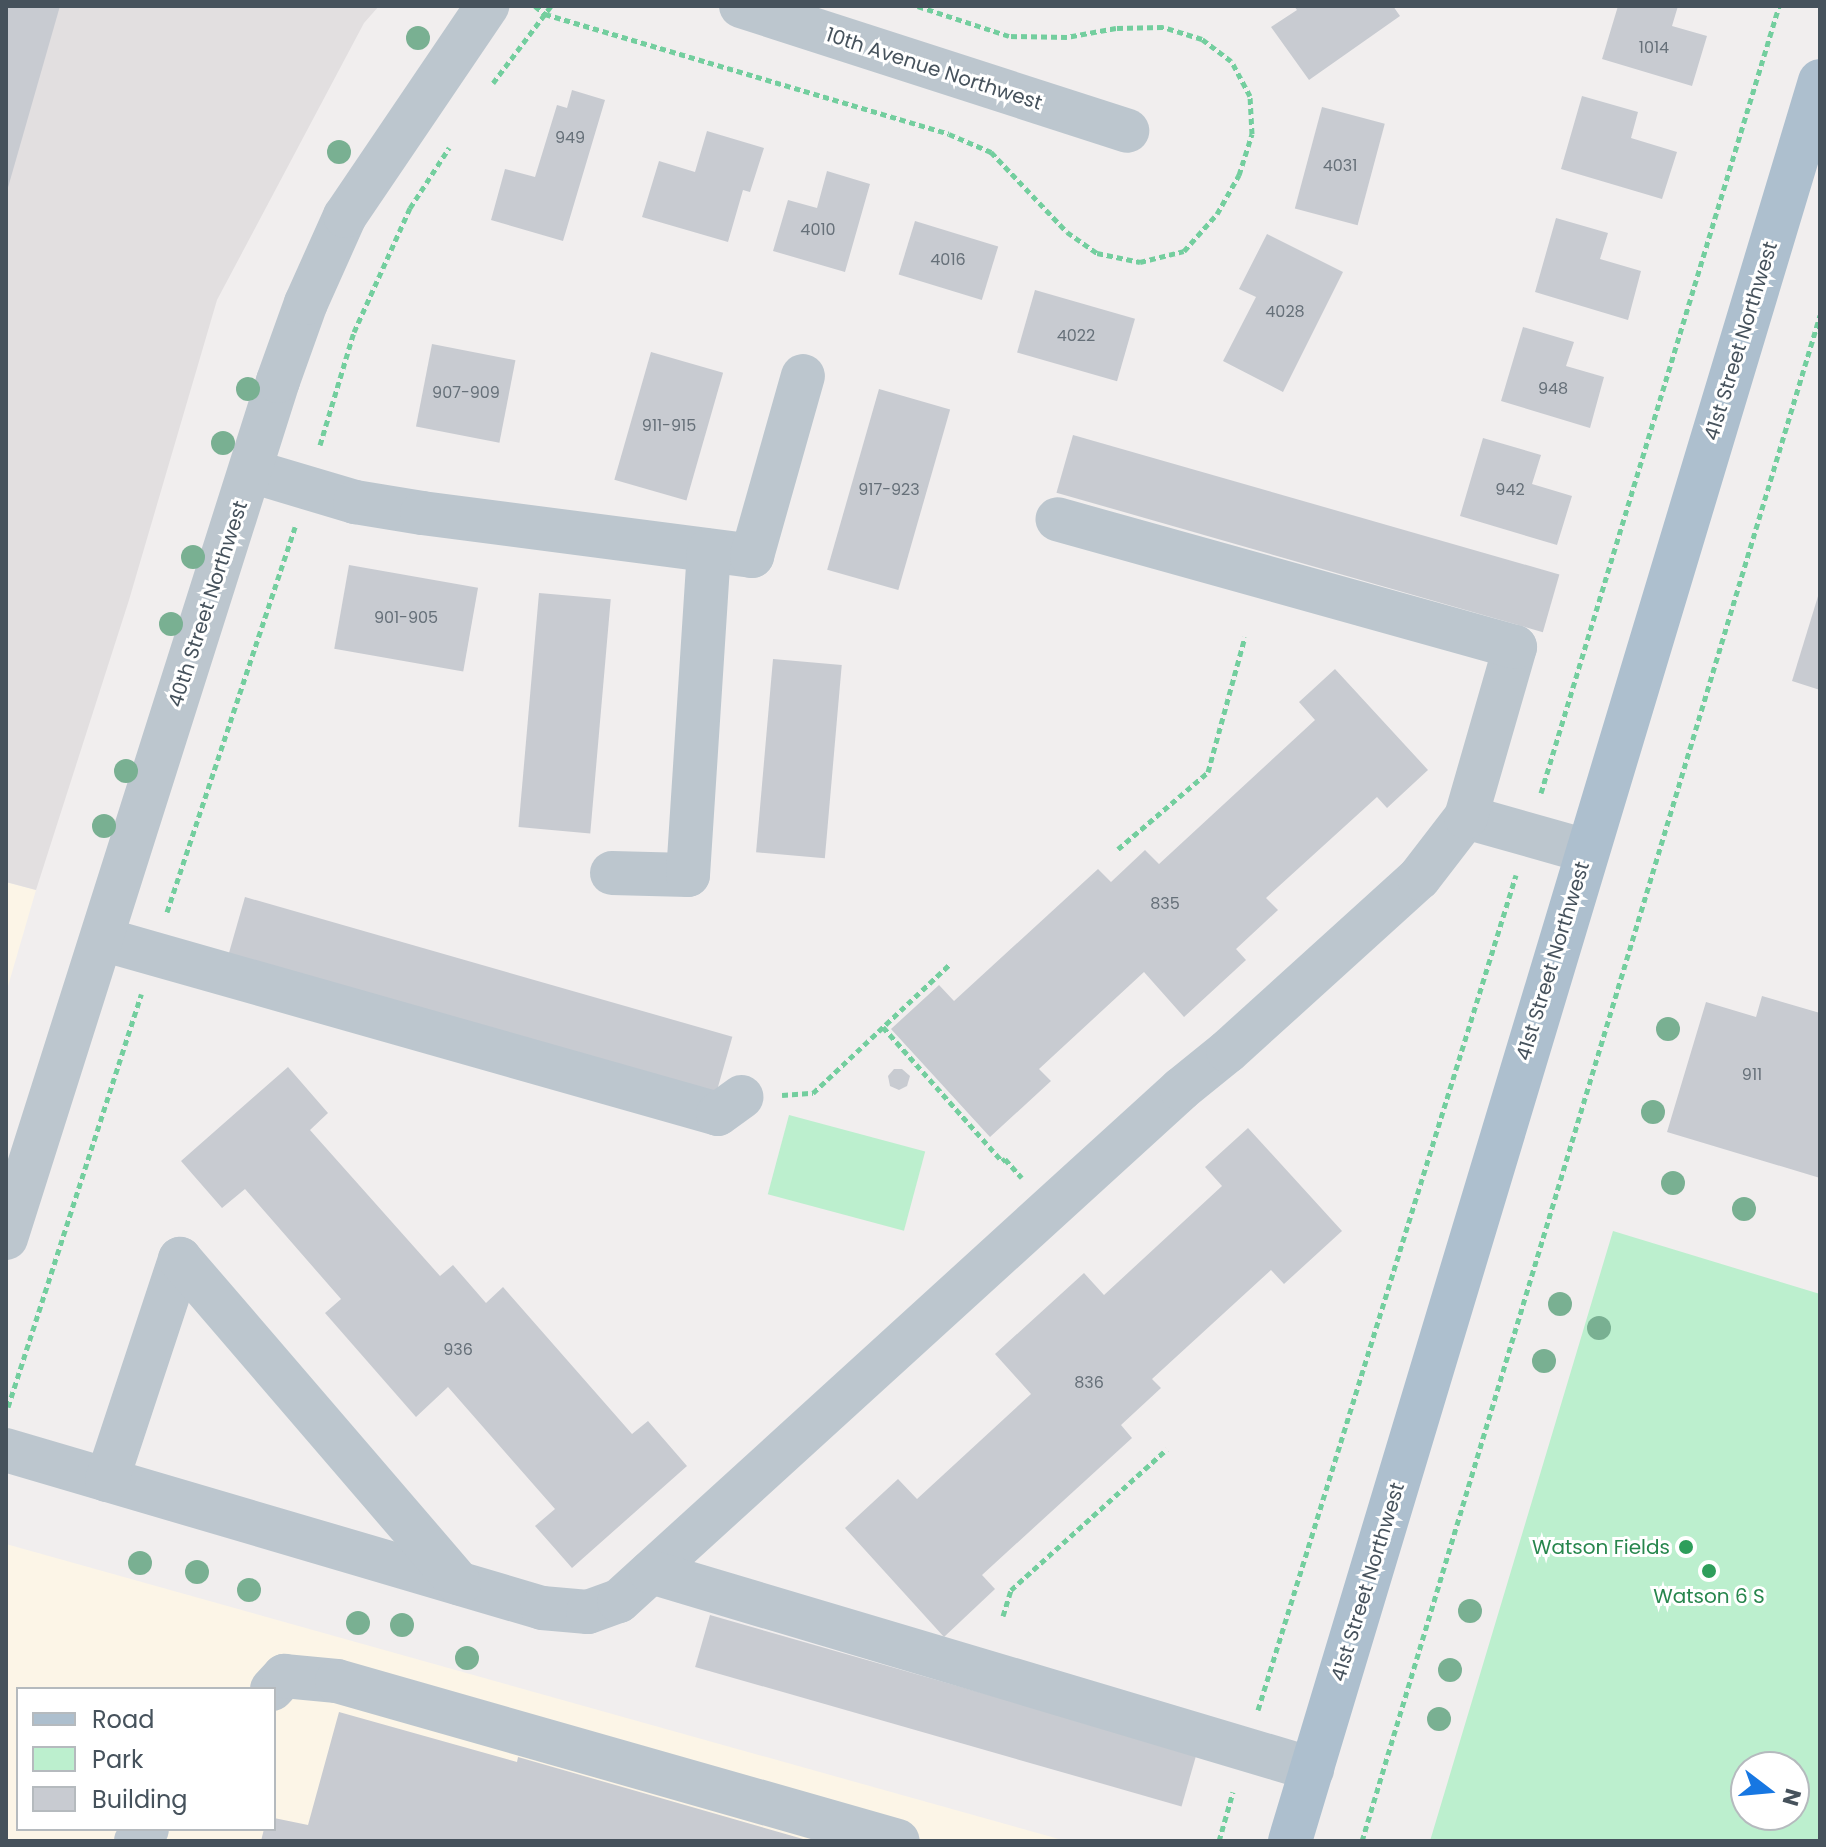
<!DOCTYPE html>
<html>
<head>
<meta charset="utf-8">
<style>
	body { margin:0 }
	#map { position:relative; width:1826px; height:1847px; overflow:hidden; background:#f1eeee; font-family:Poppins,sans-serif }
	div>[style] { position:absolute }
	.commercial>* { inset:0; background:#fcf5e7 }
	.education>* { inset:0; background:#e2dfe0 }
	.green>* { inset:0; background:#bcefce; transform-origin:0 0 }
	.building>* { inset:0; background:#c8cbd1; transform-origin:0 0 }
	.path>* { height:5px; margin-top:-2.5px; transform-origin:0; background:repeating-linear-gradient(90deg,#73ce9e 0 6px,transparent 0 10px) }
	.minor>* { height:44px; margin:-22px; padding:0 22px; transform-origin:22px; border-radius:22px; background:#bcc6ce }
	.major>* { height:44px; margin:-22px; padding:0 22px; transform-origin:22px; border-radius:22px; background:#adbfce }
	.trees>* { width:24px; height:24px; margin:-12px; border-radius:50%; background:#79b092 }
	.dots>* { width:22px; height:22px; translate:-50% -50%; box-sizing:border-box; border:4px solid #fff; border-radius:50% }
	span { translate:-50% -50%; white-space:nowrap; text-align:center; line-height:1.15; -webkit-text-stroke:6px #fff; paint-order:stroke }
	.number-label { font-size:16px; color:#667079 }
	.number-label span { -webkit-text-stroke-width:0 }
	.street-label { font-size:20px; color:#46525c }
	.leisure-label { font-size:20px; color:#27864d }
	.right { translate:-100% -50%; text-align:right }
	.frame { position:absolute; inset:0; border:8px solid #46525c; pointer-events:none }
	.legend { position:absolute; left:16px; top:1687px; width:260px; height:144px; box-sizing:border-box; background:#fff; border:2px solid #b5babe; margin:0; padding:10px 14px; list-style:none; font-size:24px; color:#46525c }
	.legend li { display:flex; align-items:center; gap:16px; height:40px }
	.legend b { width:40px; border:2px solid #b5babe }
	.north { position:absolute; left:1730px; top:1751px; width:80px; height:80px; box-sizing:border-box; background:#fff; border:2px solid #b5babe; border-radius:50%; rotate:106deg; font-size:22px; font-weight:700; line-height:32px; text-align:center; color:#46525c }
	.north::after { content:''; display:block; margin:auto; width:28px; height:36px; background:#1777e2; clip-path:polygon(50% 0,100% 100%,50% 72%,0 100%) }
</style>
</head>
<body>
<div id="map">
	<div class="commercial">
		<div style="clip-path:polygon(6px 882px,36px 890px,6px 993px)"></div>
		<div style="clip-path:polygon(evenodd,6px 1544px,1066px 1841px,6px 1841px,6px 1544px,18px 1689px,274px 1689px,274px 1829px,18px 1829px,18px 1689px)"></div>
	</div>
	<div class="education">
		<div style="clip-path:polygon(6px 6px,379px 6px,364px 23px,217px 300px,129px 600px,36px 890px,6px 882px)"></div>
	</div>
	<div class="green">
		<div style="left:789px;top:1115px;width:141px;height:82px;rotate:15deg"></div>
		<div style="clip-path:polygon(evenodd,1613px 1231px,1820px 1294px,1820px 1841px,1430px 1841px,1613px 1231px,1746px 1767px,1794px 1767px,1794px 1815px,1746px 1815px,1746px 1767px)"></div>
	</div>
	<div class="building">
		<div style="clip-path:polygon(6px 6px,60px 6px,7px 191px,6px 191px)"></div>
		<div style="clip-path:polygon(1294px 6px,1393px 6px,1400px 16px,1309px 80px,1271px 27px,1297px 10px)"></div>
		<div style="clip-path:polygon(1618px 6px,1678px 6px,1672px 26px,1707px 36px,1692px 86px,1602px 59px)"></div>
		<div style="clip-path:polygon(572px 90px,605px 100px,563px 241px,491px 220px,505px 169px,535px 177px,557px 105px,567px 108px)"></div>
		<div style="clip-path:polygon(1582px 96px,1638px 112px,1631px 138px,1677px 152px,1662px 199px,1561px 169px)"></div>
		<div style="left:1322px;top:107px;width:65px;height:105px;rotate:15deg"></div>
		<div style="clip-path:polygon(707px 131px,764px 148px,750px 192px,743px 190px,728px 242px,642px 217px,659px 161px,695px 172px)"></div>
		<div style="clip-path:polygon(827px 171px,870px 184px,845px 272px,773px 251px,788px 200px,817px 208px)"></div>
		<div style="clip-path:polygon(1556px 218px,1608px 233px,1600px 259px,1641px 271px,1628px 320px,1535px 292px)"></div>
		<div style="left:915px;top:221px;width:87px;height:56px;rotate:17deg"></div>
		<div style="clip-path:polygon(1267px 234px,1343px 272px,1283px 392px,1223px 361px,1256px 297px,1239px 289px)"></div>
		<div style="left:1035px;top:290px;width:104px;height:65px;rotate:16deg"></div>
		<div style="clip-path:polygon(1523px 327px,1574px 342px,1566px 366px,1604px 377px,1590px 428px,1501px 401px)"></div>
		<div style="left:432px;top:344px;width:85px;height:84px;rotate:11deg"></div>
		<div style="left:651px;top:352px;width:75px;height:133px;rotate:16deg"></div>
		<div style="left:879px;top:389px;width:74px;height:188px;rotate:16deg"></div>
		<div style="left:1073px;top:435px;width:506px;height:60px;rotate:16deg"></div>
		<div style="clip-path:polygon(1483px 438px,1541px 455px,1532px 484px,1572px 496px,1557px 545px,1460px 516px)"></div>
		<div style="left:349px;top:565px;width:131px;height:85px;rotate:10deg"></div>
		<div style="left:539px;top:593px;width:72px;height:235px;rotate:5deg"></div>
		<div style="clip-path:polygon(1819px 593px,1820px 593px,1820px 690px,1792px 681px)"></div>
		<div style="left:773px;top:659px;width:69px;height:194px;rotate:5deg"></div>
		<div style="clip-path:polygon(1335px 669px,1428px 770px,1387px 808px,1377px 797px,1266px 898px,1278px 910px,1236px 949px,1246px 960px,1184px 1017px,1144px 972px,1039px 1069px,1051px 1081px,990px 1137px,891px 1029px,939px 985px,954px 1001px,1098px 869px,1111px 882px,1145px 850px,1159px 864px,1315px 720px,1299px 702px)"></div>
		<div style="left:245px;top:897px;width:507px;height:61px;rotate:16deg"></div>
		<div style="clip-path:polygon(1762px 996px,1820px 1013px,1820px 1178px,1667px 1132px,1706px 1002px,1756px 1017px)"></div>
		<div style="clip-path:polygon(288px 1067px,328px 1113px,310px 1130px,440px 1276px,453px 1265px,486px 1303px,503px 1287px,632px 1434px,648px 1421px,687px 1466px,572px 1568px,535px 1526px,555px 1509px,448px 1387px,416px 1417px,325px 1313px,341px 1299px,245px 1189px,222px 1208px,181px 1161px)"></div>
		<div style="clip-path:polygon(894px 1069px,902px 1069px,910px 1076px,907px 1086px,899px 1090px,890px 1086px,888px 1076px)"></div>
		<div style="clip-path:polygon(1248px 1128px,1342px 1231px,1284px 1284px,1271px 1270px,1152px 1379px,1161px 1388px,1121px 1425px,1132px 1438px,982px 1575px,995px 1589px,944px 1637px,845px 1528px,898px 1479px,917px 1499px,1031px 1394px,995px 1354px,1084px 1273px,1104px 1295px,1222px 1186px,1205px 1167px)"></div>
		<div style="left:710px;top:1615px;width:506px;height:54px;rotate:16deg"></div>
		<div style="clip-path:polygon(339px 1712px,517px 1762px,518px 1757px,810px 1841px,261px 1841px,264px 1829px,274px 1829px,274px 1818px,308px 1825px)"></div>
	</div>
	<div class="path">
		<div style="left:535px;top:6px;width:13px;rotate:39deg"></div>
		<div style="left:545px;top:14px;width:421px;rotate:16.5deg"></div>
		<div style="left:949px;top:134px;width:46px;rotate:23.2deg"></div>
		<div style="left:991px;top:152px;width:110px;rotate:46.5deg"></div>
		<div style="left:1067px;top:232px;width:37px;rotate:35deg"></div>
		<div style="left:1097px;top:253px;width:44px;rotate:11.8deg"></div>
		<div style="left:1140px;top:262px;width:45px;rotate:-14deg"></div>
		<div style="left:1184px;top:251px;width:50px;rotate:-48.3deg"></div>
		<div style="left:1217px;top:214px;width:45px;rotate:-60.6deg"></div>
		<div style="left:1239px;top:175px;width:43px;rotate:-72.4deg"></div>
		<div style="left:1252px;top:134px;width:38px;rotate:-93deg"></div>
		<div style="left:1250px;top:96px;width:40px;rotate:-118deg"></div>
		<div style="left:1231px;top:61px;width:36px;rotate:-143deg"></div>
		<div style="left:1202px;top:39px;width:41px;rotate:-162.9deg"></div>
		<div style="left:1163px;top:27px;width:47px;rotate:178.8deg"></div>
		<div style="left:1116px;top:28px;width:50px;rotate:169.6deg"></div>
		<div style="left:1067px;top:37px;width:58px;rotate:-179deg"></div>
		<div style="left:1009px;top:36px;width:96px;rotate:-161.8deg"></div>
		<div style="left:493px;top:83px;width:96px;rotate:-53deg"></div>
		<div style="left:320px;top:445px;width:118px;rotate:-73.3deg"></div>
		<div style="left:354px;top:332px;width:136px;rotate:-65.7deg"></div>
		<div style="left:410px;top:208px;width:72px;rotate:-57deg"></div>
		<div style="left:1541px;top:793px;width:822px;rotate:-73.17deg"></div>
		<div style="left:1118px;top:849px;width:118px;rotate:-40.5deg"></div>
		<div style="left:1208px;top:772px;width:140px;rotate:-74.7deg"></div>
		<div style="left:167px;top:912px;width:406px;rotate:-71.6deg"></div>
		<div style="left:883px;top:1027px;width:179px;rotate:48.4deg"></div>
		<div style="left:1002px;top:1161px;width:4px;rotate:-34deg"></div>
		<div style="left:1005px;top:1159px;width:25px;rotate:48deg"></div>
		<div style="left:782px;top:1095px;width:31px;rotate:-4deg"></div>
		<div style="left:813px;top:1093px;width:188px;rotate:-43.3deg"></div>
		<div style="left:8px;top:1407px;width:434px;rotate:-72.1deg"></div>
		<div style="left:1003px;top:1616px;width:27px;rotate:-73deg"></div>
		<div style="left:1011px;top:1590px;width:210px;rotate:-42.1deg"></div>
		<div style="left:1258px;top:1710px;width:874px;rotate:-72.83deg"></div>
		<div style="left:1219px;top:1841px;width:51px;rotate:-74.1deg"></div>
		<div style="left:1362px;top:1841px;width:1593px;rotate:-73.29deg"></div>
	</div>
	<div class="minor">
		<div style="left:741px;top:6px;width:406px;rotate:17.9deg"></div>
		<div style="left:251px;top:471px;width:109px;rotate:16.6deg"></div>
		<div style="left:355px;top:502px;width:68px;rotate:9.3deg"></div>
		<div style="left:422px;top:513px;width:333px;rotate:7.4deg"></div>
		<div style="left:752px;top:556px;width:187px;rotate:-74.2deg"></div>
		<div style="left:1466px;top:817px;width:125px;rotate:15.8deg"></div>
		<div style="left:612px;top:873px;width:76px;rotate:1.5deg"></div>
		<div style="left:688px;top:875px;width:325px;rotate:-86.3deg"></div>
		<div style="left:102px;top:939px;width:640px;rotate:15.86deg"></div>
		<div style="left:718px;top:1114px;width:29px;rotate:-36deg"></div>
		<div style="left:6px;top:1238px;width:899px;rotate:-72.39deg"></div>
		<div style="left:278px;top:381px;width:83px;rotate:-70.3deg"></div>
		<div style="left:306px;top:303px;width:95px;rotate:-65.9deg"></div>
		<div style="left:345px;top:216px;width:254px;rotate:-55.9deg"></div>
		<div style="left:6px;top:1450px;width:559px;rotate:16.42deg"></div>
		<div style="left:542px;top:1608px;width:46px;rotate:5deg"></div>
		<div style="left:588px;top:1612px;width:33px;rotate:-20deg"></div>
		<div style="left:619px;top:1601px;width:760px;rotate:-42.33deg"></div>
		<div style="left:1181px;top:1089px;width:60px;rotate:-39deg"></div>
		<div style="left:1228px;top:1051px;width:258px;rotate:-42.2deg"></div>
		<div style="left:1419px;top:878px;width:77px;rotate:-52.4deg"></div>
		<div style="left:1466px;top:817px;width:177px;rotate:-73.9deg"></div>
		<div style="left:1515px;top:647px;width:475px;rotate:-164.4deg"></div>
		<div style="left:107px;top:1480px;width:233px;rotate:-71.7deg"></div>
		<div style="left:180px;top:1259px;width:428px;rotate:49.3deg"></div>
		<div style="left:651px;top:1572px;width:690px;rotate:16.6deg"></div>
		<div style="left:272px;top:1689px;width:18px;rotate:-47deg"></div>
		<div style="left:284px;top:1676px;width:53px;rotate:5.4deg"></div>
		<div style="left:337px;top:1681px;width:583px;rotate:15.92deg"></div>
		<div style="left:136px;top:1841px;width:16px;rotate:-47deg"></div>
	</div>
	<div class="major">
		<div style="left:1290px;top:1841px;width:1838px;rotate:-73.24deg"></div>
	</div>
	<div class="trees">
		<div style="left:418px;top:38px"></div>
		<div style="left:339px;top:152px"></div>
		<div style="left:248px;top:389px"></div>
		<div style="left:223px;top:443px"></div>
		<div style="left:193px;top:557px"></div>
		<div style="left:171px;top:624px"></div>
		<div style="left:126px;top:771px"></div>
		<div style="left:104px;top:826px"></div>
		<div style="left:1668px;top:1029px"></div>
		<div style="left:1653px;top:1112px"></div>
		<div style="left:1673px;top:1183px"></div>
		<div style="left:1744px;top:1209px"></div>
		<div style="left:1560px;top:1304px"></div>
		<div style="left:1599px;top:1328px"></div>
		<div style="left:1544px;top:1361px"></div>
		<div style="left:140px;top:1563px"></div>
		<div style="left:197px;top:1572px"></div>
		<div style="left:249px;top:1590px"></div>
		<div style="left:1470px;top:1611px"></div>
		<div style="left:358px;top:1623px"></div>
		<div style="left:402px;top:1625px"></div>
		<div style="left:467px;top:1658px"></div>
		<div style="left:1450px;top:1670px"></div>
		<div style="left:1439px;top:1719px"></div>
	</div>
	<div class="dots">
		<div style="left:1686px;top:1547px;background:#2e9e5b"></div>
		<div style="left:1709px;top:1571px;background:#2e9e5b"></div>
	</div>
	<div class="number-label">
		<span style="left:1654px;top:48px">1014</span>
		<span style="left:570px;top:138px">949</span>
		<span style="left:1340px;top:166px">4031</span>
		<span style="left:818px;top:230px">4010</span>
		<span style="left:948px;top:260px">4016</span>
		<span style="left:1285px;top:312px">4028</span>
		<span style="left:1076px;top:336px">4022</span>
		<span style="left:1553px;top:389px">948</span>
		<span style="left:466px;top:393px">907-909</span>
		<span style="left:669px;top:426px">911-915</span>
		<span style="left:889px;top:490px">917-923</span>
		<span style="left:1510px;top:490px">942</span>
		<span style="left:406px;top:618px">901-905</span>
		<span style="left:1165px;top:904px">835</span>
		<span style="left:1752px;top:1075px">911</span>
		<span style="left:458px;top:1350px">936</span>
		<span style="left:1089px;top:1383px">836</span>
	</div>
	<div class="street-label">
		<span style="left:934px;top:69px;rotate:18deg">10th Avenue Northwest</span>
		<span style="left:1741px;top:341px;rotate:-73deg">41st Street Northwest</span>
		<span style="left:208px;top:604px;rotate:-72deg">40th Street Northwest</span>
		<span style="left:1553px;top:961px;rotate:-73deg">41st Street Northwest</span>
		<span style="left:1368px;top:1582px;rotate:-73deg">41st Street Northwest</span>
	</div>
	<div class="leisure-label">
		<span class="right" style="left:1670px;top:1547px">Watson Fields</span>
		<span style="left:1709px;top:1596px">Watson 6 S</span>
	</div>
	<div class="frame"></div>
	<ul class="legend">
	<li><b style="height:10px;background:#adbfce"></b>Road</li>
	<li><b style="height:22px;background:#bcefce"></b>Park</li>
	<li><b style="height:22px;background:#c8cbd1"></b>Building</li>
	</ul>
	<div class="north">N</div>
</div>
</body>
</html>
